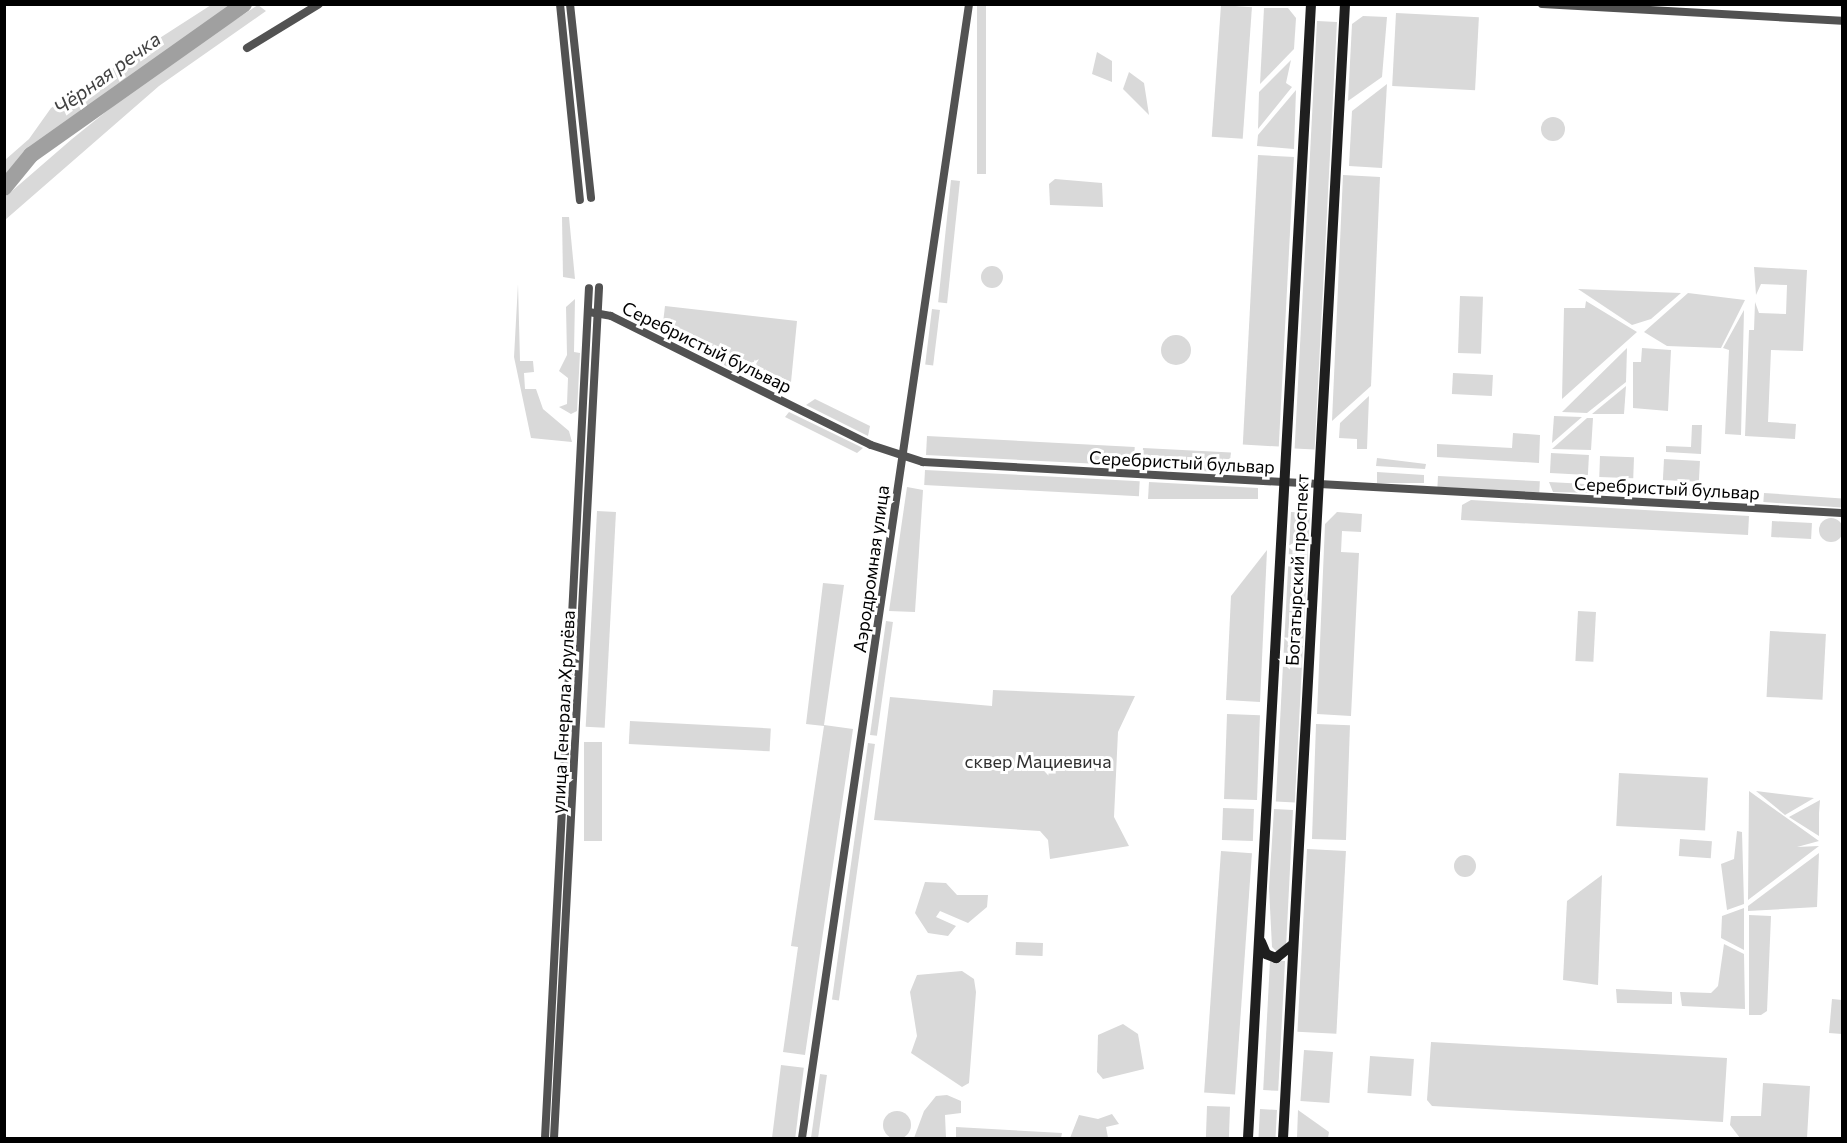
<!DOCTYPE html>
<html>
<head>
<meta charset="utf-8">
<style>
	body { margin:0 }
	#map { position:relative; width:1847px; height:1143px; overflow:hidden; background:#fff; font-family:Commissioner,sans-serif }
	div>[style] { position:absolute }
	.green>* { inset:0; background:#d9d9d9; transform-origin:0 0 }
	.round { border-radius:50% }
	.river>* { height:16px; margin:-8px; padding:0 8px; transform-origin:8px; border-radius:8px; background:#a0a0a0 }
	.minor>* { height:8px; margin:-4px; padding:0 4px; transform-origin:4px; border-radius:4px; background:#525252 }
	.secondary>* { height:10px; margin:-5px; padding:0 5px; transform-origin:5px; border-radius:5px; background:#1f1f1f }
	span { translate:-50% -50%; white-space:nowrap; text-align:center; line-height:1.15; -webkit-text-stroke:6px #fff; paint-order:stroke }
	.street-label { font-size:18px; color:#000 }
	.park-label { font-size:18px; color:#303030 }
	.water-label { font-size:20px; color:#414141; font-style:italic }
	.frame { position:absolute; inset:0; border:6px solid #000; pointer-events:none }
</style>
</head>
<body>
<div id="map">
	<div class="green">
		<div style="clip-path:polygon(211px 5px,240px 5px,29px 152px,5px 184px,5px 160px,29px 139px,51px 108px)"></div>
		<div style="clip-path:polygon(258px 5px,266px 11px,159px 86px,5px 220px,5px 197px,72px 139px,154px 73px)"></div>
		<div style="left:977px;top:5px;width:9px;height:169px"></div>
		<div style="left:1221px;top:5px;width:31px;height:132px;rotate:4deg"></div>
		<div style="clip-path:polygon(1264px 8px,1288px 8px,1296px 18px,1294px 49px,1260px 84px)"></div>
		<div style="left:1396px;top:13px;width:83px;height:73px;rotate:3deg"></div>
		<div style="clip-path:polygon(1363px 16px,1387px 17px,1382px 77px,1348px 101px,1352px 24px)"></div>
		<div style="left:1317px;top:21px;width:20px;height:428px;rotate:3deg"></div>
		<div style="clip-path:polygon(1097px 52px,1112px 61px,1112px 82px,1092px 74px)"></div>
		<div style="clip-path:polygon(1291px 60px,1286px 83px,1292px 87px,1258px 129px,1259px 92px)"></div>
		<div style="clip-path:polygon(1129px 72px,1144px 83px,1149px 115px,1123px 89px)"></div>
		<div style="clip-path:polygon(1387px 84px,1382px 168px,1349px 166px,1352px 111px)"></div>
		<div style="clip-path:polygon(1296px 90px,1294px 149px,1257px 146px,1258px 135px)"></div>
		<div class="round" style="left:1541px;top:117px;width:24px;height:24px"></div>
		<div style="left:1258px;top:155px;width:36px;height:290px;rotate:3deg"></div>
		<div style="clip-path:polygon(1343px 175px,1380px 177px,1371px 386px,1332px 421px)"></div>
		<div style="clip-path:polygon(1055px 179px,1102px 183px,1103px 207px,1050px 205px,1049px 184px)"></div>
		<div style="left:951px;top:180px;width:9px;height:123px;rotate:6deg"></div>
		<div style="clip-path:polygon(562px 217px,569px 217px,575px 279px,563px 277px)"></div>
		<div class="round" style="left:981px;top:266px;width:22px;height:22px"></div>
		<div style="clip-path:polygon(1754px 267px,1807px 270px,1803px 351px,1771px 350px,1768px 422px,1796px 424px,1795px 439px,1745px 436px,1749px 330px,1754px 330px,1755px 302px,1759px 313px,1786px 314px,1787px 285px,1761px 284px,1756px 295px)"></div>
		<div style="clip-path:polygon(518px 284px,520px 361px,533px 361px,534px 372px,524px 373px,525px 389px,536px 389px,543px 409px,569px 431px,572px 442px,531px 438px,514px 357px)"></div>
		<div style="clip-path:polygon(1578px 289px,1681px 293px,1651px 319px,1632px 325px)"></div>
		<div style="clip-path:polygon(1688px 293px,1745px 300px,1721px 348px,1667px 346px,1644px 332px)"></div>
		<div style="left:1460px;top:296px;width:23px;height:57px;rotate:2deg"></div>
		<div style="clip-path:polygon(575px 299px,574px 352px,580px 353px,577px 411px,571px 414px,559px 407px,567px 404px,568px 378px,559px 371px,567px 355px,566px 307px)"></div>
		<div style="clip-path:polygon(1586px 301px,1637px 332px,1562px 399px,1564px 308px,1585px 308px)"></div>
		<div style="clip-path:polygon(665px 306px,797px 321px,791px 382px,663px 323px)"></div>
		<div style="left:932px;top:309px;width:8px;height:56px;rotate:7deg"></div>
		<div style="clip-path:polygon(1744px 310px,1741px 435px,1725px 434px,1729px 350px,1723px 348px)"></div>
		<div class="round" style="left:1161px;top:335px;width:30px;height:30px"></div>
		<div style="clip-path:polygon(1627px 348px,1626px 382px,1587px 413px,1562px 412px)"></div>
		<div style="clip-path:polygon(1642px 348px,1671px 350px,1668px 411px,1633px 408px,1633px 362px,1641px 362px)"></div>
		<div style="clip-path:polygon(697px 352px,711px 354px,789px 392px,786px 395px)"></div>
		<div style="left:1453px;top:373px;width:40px;height:21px;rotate:3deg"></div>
		<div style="clip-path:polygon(1626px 386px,1624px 414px,1592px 414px)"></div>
		<div style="clip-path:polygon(1369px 396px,1367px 449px,1357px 449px,1357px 439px,1339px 438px,1340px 423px)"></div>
		<div style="clip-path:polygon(815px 399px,870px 426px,868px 436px,806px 405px)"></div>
		<div style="clip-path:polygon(789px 412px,863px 448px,857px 453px,785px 417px)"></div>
		<div style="clip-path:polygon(1554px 416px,1582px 417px,1552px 443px)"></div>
		<div style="clip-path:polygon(1587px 418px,1593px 418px,1591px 450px,1552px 449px)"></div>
		<div style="clip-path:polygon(1692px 425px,1702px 425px,1701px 454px,1666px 452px,1666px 446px,1691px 447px)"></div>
		<div style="clip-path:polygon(1513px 433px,1540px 435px,1539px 463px,1437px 457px,1437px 444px,1512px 448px)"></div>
		<div style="left:927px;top:436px;width:208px;height:19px;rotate:3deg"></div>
		<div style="left:1143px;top:448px;width:88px;height:20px;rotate:3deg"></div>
		<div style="left:1551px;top:453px;width:38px;height:20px;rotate:3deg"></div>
		<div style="left:1600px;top:456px;width:34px;height:21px;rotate:2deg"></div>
		<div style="clip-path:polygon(1377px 458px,1426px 464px,1425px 469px,1376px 466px)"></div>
		<div style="left:1664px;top:459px;width:36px;height:21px;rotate:3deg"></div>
		<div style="left:925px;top:470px;width:215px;height:15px;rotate:3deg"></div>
		<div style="clip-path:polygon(1377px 472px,1424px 475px,1424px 483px,1377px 483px)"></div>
		<div style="left:1438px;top:476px;width:102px;height:11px;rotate:3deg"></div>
		<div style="clip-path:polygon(1149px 482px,1258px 488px,1258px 499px,1148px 499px)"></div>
		<div style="clip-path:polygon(1549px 482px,1713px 491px,1713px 496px,1553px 492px)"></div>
		<div style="clip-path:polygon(907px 487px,923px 490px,915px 612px,889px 611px)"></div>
		<div style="left:1764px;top:493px;width:78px;height:9px;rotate:4deg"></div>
		<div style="clip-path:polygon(1471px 500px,1749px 516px,1748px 535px,1461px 520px,1462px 505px)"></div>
		<div style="left:597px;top:511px;width:19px;height:216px;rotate:3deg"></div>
		<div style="left:1291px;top:512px;width:19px;height:290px;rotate:3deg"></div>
		<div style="clip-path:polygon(1337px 512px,1362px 514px,1361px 532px,1342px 531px,1341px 552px,1359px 553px,1351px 716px,1317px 714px,1325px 524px)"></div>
		<div class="round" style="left:1819px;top:518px;width:24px;height:24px"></div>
		<div style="left:1772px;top:521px;width:40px;height:16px;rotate:3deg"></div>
		<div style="clip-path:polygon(1267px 550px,1260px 702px,1226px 700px,1231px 596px)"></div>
		<div style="clip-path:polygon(823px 583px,844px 585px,824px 725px,853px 729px,805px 1055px,783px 1052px,798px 947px,791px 946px,824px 726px,806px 724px)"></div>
		<div style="left:1578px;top:611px;width:18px;height:50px;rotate:3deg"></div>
		<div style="left:886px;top:621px;width:7px;height:115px;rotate:8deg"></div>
		<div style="left:1770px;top:631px;width:56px;height:66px;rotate:3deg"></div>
		<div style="clip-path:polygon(993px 690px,1135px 696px,1118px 732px,1114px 817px,1129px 846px,1050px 859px,1048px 840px,1040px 831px,874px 820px,890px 697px,992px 706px)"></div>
		<div style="left:1227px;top:714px;width:33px;height:85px;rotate:2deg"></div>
		<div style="left:630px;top:721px;width:141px;height:23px;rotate:3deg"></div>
		<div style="left:1316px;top:724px;width:34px;height:115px;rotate:2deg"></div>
		<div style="left:584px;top:742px;width:18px;height:99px"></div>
		<div style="left:868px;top:743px;width:7px;height:259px;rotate:8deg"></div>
		<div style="left:1619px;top:773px;width:89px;height:53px;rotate:3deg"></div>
		<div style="clip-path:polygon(1749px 791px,1819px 841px,1797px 847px,1819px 846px,1748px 900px)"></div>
		<div style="clip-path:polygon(1756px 791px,1814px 798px,1785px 815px)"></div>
		<div style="clip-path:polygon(1820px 800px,1819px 813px,1819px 836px,1789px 817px)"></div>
		<div style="left:1223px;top:808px;width:31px;height:32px;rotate:2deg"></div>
		<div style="clip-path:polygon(1274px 809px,1293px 810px,1286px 947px,1278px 953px,1272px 947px,1269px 888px)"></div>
		<div style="clip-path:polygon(1737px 831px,1742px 832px,1744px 904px,1727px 910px,1721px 864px,1734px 859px)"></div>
		<div style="left:1680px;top:839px;width:32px;height:17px;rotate:4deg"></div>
		<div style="left:1307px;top:849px;width:39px;height:183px;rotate:3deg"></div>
		<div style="left:1221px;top:851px;width:31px;height:242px;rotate:4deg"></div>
		<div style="clip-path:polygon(1819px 853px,1817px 907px,1748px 911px,1748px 906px)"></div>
		<div class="round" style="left:1454px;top:855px;width:22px;height:22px"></div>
		<div style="clip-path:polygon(1602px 875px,1598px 985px,1563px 980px,1567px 901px)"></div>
		<div style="clip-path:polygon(925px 882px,946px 883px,957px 895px,988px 895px,987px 907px,968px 923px,940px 911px,936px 917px,956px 926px,948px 936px,928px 933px,915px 913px)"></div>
		<div style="clip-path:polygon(1744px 908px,1744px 950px,1721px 938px,1722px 916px)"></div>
		<div style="clip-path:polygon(1749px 915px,1771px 916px,1767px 1011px,1761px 1015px,1749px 1015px)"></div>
		<div style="left:1016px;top:942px;width:27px;height:13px;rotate:2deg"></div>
		<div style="clip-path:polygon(1724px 944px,1744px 954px,1745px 1009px,1682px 1006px,1680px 992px,1711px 993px,1718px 986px)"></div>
		<div style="left:1285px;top:961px;width:130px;height:15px;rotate:93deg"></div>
		<div style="clip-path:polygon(962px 971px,974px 979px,976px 992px,969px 1083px,962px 1087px,911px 1053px,917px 1036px,910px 992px,917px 975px)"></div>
		<div style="clip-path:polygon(1616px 989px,1672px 992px,1672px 1004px,1617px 1003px)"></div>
		<div style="clip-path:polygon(1832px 999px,1842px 1000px,1842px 1034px,1829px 1033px)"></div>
		<div style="clip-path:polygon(1123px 1024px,1138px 1034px,1144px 1069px,1103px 1079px,1097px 1072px,1098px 1035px)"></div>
		<div style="clip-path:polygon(1431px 1042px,1727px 1058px,1723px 1122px,1432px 1106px,1427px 1100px)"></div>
		<div style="left:1304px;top:1050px;width:29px;height:51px;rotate:4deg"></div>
		<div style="left:1370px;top:1056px;width:44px;height:37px;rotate:4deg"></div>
		<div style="left:781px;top:1065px;width:23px;height:74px;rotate:7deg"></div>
		<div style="left:820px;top:1074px;width:7px;height:65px;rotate:8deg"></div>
		<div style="clip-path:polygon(1763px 1083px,1810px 1086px,1807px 1138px,1740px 1138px,1730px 1125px,1731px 1116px,1761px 1116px)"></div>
		<div style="clip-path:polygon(947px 1095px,961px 1101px,961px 1113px,945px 1115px,946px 1138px,914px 1138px,924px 1111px,936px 1096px)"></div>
		<div style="left:1207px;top:1106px;width:23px;height:32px;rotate:2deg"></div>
		<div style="left:1260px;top:1109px;width:17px;height:29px;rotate:3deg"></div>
		<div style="clip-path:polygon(1298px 1110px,1329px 1132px,1328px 1138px,1297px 1138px)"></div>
		<div class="round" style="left:883px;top:1111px;width:28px;height:28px"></div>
		<div style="clip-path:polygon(1112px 1114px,1119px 1124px,1106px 1127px,1108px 1138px,1070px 1138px,1079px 1115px,1098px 1119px)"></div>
		<div style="clip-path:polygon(956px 1127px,1062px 1133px,1061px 1138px,956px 1138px)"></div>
	</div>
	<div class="river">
		<div style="left:4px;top:188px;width:43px;rotate:-50.7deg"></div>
		<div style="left:31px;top:155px;width:261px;rotate:-35.3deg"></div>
	</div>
	<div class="minor">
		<div style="left:560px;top:4px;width:197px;rotate:84.2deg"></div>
		<div style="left:570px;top:4px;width:195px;rotate:83.8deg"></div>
		<div style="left:1542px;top:4px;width:300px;rotate:3.2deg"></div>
		<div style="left:247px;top:48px;width:84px;rotate:-31.4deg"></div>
		<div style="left:589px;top:312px;width:22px;rotate:10deg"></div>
		<div style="left:611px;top:316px;width:290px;rotate:26.4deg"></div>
		<div style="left:871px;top:445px;width:55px;rotate:18.1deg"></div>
		<div style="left:923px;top:462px;width:920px;rotate:3.18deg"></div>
		<div style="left:545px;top:1138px;width:851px;rotate:-87.04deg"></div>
		<div style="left:554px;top:1138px;width:852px;rotate:-86.97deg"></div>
		<div style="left:802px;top:1138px;width:1146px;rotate:-81.62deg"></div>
	</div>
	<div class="secondary">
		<div style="left:1261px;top:942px;width:13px;rotate:67deg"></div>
		<div style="left:1266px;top:954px;width:11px;rotate:22deg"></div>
		<div style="left:1276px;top:958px;width:21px;rotate:-39deg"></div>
		<div style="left:1248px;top:1138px;width:1136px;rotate:-86.82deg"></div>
		<div style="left:1283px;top:1138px;width:1136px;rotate:-86.87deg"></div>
	</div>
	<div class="street-label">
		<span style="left:707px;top:347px;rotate:26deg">Серебристый бульвар</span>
		<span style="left:1182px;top:462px;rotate:3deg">Серебристый бульвар</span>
		<span style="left:1667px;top:488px;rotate:3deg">Серебристый бульвар</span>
		<span style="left:871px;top:569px;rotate:-82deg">Аэродромная улица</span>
		<span style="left:1297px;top:570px;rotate:-87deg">Богатырский проспект</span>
		<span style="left:563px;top:712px;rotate:-87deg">улица Генерала Хрулёва</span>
	</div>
	<div class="park-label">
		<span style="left:1038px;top:761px">сквер Мациевича</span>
	</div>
	<div class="water-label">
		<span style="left:107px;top:73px;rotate:-36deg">Чёрная речка</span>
	</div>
	<div class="frame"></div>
</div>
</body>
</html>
